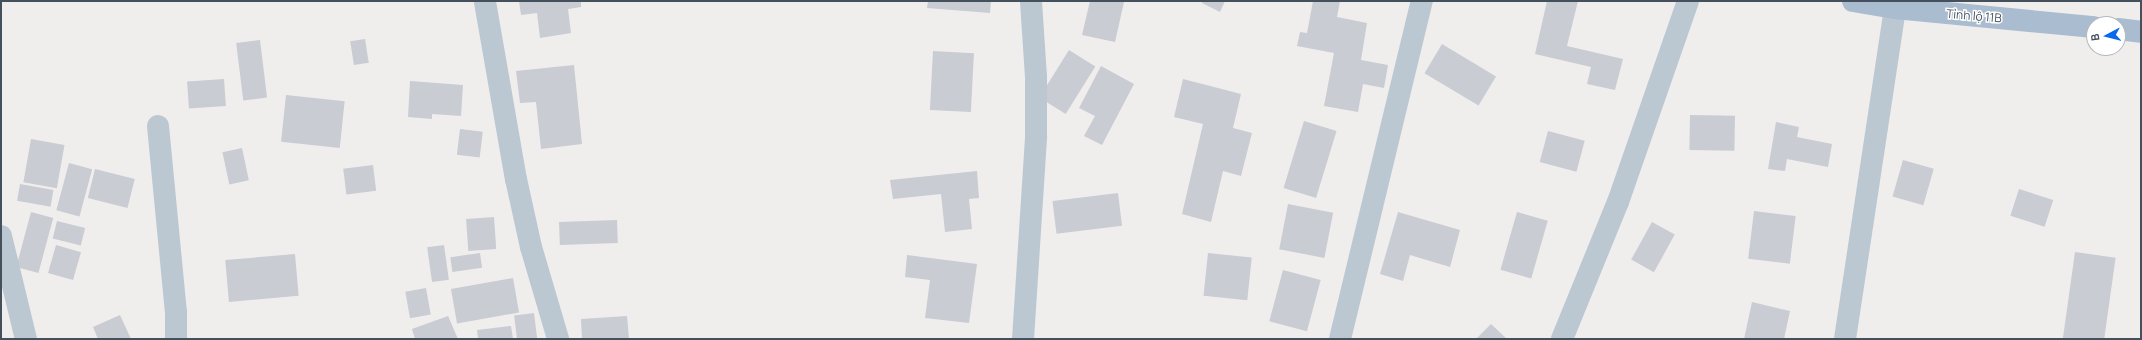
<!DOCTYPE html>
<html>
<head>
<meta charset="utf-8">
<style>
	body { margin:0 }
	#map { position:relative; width:2142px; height:340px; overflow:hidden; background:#f0eded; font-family:Manrope,sans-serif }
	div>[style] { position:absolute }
	.building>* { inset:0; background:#c9ccd3; transform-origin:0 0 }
	.minor>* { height:22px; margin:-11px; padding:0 11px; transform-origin:11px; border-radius:11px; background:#bcc8d1 }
	.major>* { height:22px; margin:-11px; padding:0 11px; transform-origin:11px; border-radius:11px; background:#aabccf }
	span { translate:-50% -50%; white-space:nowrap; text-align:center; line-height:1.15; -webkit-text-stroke:3px #fff; paint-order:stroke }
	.street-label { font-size:12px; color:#44505c }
	.frame { position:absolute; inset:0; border:2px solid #44505c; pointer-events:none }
	.north { position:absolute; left:2086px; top:16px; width:40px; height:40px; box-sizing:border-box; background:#fff; border:1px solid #b4b9be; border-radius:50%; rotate:263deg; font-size:11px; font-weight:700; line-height:16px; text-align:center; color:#44505c }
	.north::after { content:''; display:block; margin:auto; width:14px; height:18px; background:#0969ee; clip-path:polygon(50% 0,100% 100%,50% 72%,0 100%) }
</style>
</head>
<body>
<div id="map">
	<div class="building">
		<div style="clip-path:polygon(519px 1px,581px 1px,581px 7px,568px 9px,571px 33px,540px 38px,537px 13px,521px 15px)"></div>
		<div style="clip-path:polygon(928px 1px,991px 1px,990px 13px,927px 8px)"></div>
		<div style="clip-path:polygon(1090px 1px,1124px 2px,1115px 42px,1082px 35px)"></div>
		<div style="clip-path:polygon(1203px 1px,1225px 1px,1220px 12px,1202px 3px)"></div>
		<div style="clip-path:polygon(1313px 1px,1340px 1px,1337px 17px,1367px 23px,1361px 60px,1388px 65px,1384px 88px,1363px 84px,1358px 112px,1324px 106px,1334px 53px,1297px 46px,1300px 32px,1307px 33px)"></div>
		<div style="clip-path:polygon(1547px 1px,1578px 1px,1567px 46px,1623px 59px,1615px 90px,1587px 84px,1591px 67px,1535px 54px)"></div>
		<div style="left:365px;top:39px;width:24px;height:15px;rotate:81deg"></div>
		<div style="left:260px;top:40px;width:58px;height:24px;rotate:83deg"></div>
		<div style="left:1442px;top:44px;width:63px;height:34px;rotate:31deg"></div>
		<div style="left:1069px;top:50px;width:31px;height:56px;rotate:32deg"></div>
		<div style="left:933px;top:51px;width:41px;height:59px;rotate:3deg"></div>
		<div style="clip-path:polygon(574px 65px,582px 144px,541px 149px,536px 102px,520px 103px,516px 71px)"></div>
		<div style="clip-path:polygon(1101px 66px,1134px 84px,1102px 145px,1084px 136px,1095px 116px,1079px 108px)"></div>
		<div style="left:224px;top:79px;width:27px;height:37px;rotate:86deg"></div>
		<div style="clip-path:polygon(1183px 79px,1241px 94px,1233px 128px,1252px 133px,1241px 176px,1223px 171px,1211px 222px,1182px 214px,1203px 124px,1174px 117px)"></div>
		<div style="clip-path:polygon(410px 81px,463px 85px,461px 116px,432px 114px,432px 119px,408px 117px)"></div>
		<div style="left:286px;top:95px;width:59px;height:47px;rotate:6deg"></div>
		<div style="left:1690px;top:115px;width:45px;height:35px;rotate:1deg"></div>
		<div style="left:1304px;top:121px;width:34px;height:70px;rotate:17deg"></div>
		<div style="clip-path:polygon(1776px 122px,1799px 127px,1797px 137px,1832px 144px,1828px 167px,1787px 159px,1785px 171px,1768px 169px)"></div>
		<div style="left:460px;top:129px;width:23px;height:26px;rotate:7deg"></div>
		<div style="left:1548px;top:131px;width:38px;height:32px;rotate:15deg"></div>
		<div style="left:31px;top:139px;width:34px;height:44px;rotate:10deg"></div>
		<div style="left:242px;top:148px;width:33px;height:20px;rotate:78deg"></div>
		<div style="left:1903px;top:160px;width:32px;height:38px;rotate:16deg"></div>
		<div style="left:69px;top:163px;width:24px;height:49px;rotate:15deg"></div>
		<div style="left:373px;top:165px;width:26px;height:30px;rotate:83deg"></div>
		<div style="left:95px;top:169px;width:41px;height:30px;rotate:14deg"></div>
		<div style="clip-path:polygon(977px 171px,979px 198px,969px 199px,972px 229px,945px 232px,941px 194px,893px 199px,890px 180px)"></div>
		<div style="left:20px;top:184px;width:34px;height:17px;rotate:10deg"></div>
		<div style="left:2019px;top:189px;width:36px;height:28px;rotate:18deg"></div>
		<div style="left:1118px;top:193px;width:33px;height:66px;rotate:83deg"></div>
		<div style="left:1288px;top:204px;width:46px;height:46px;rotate:11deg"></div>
		<div style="left:1754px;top:211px;width:42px;height:48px;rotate:7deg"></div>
		<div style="left:31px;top:212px;width:23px;height:57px;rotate:15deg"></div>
		<div style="clip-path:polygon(1398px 212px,1460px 230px,1450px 267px,1410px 255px,1403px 281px,1380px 274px)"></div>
		<div style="left:1517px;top:212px;width:32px;height:60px;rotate:16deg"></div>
		<div style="left:494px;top:217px;width:32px;height:28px;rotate:86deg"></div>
		<div style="left:617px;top:220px;width:23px;height:58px;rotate:88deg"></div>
		<div style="left:57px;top:221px;width:29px;height:18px;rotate:14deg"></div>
		<div style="left:1652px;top:222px;width:26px;height:43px;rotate:29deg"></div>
		<div style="left:56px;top:245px;width:26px;height:29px;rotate:16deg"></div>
		<div style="left:444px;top:245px;width:35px;height:17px;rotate:82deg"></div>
		<div style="left:2075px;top:252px;width:41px;height:88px;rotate:8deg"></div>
		<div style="left:480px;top:253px;width:15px;height:30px;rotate:82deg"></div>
		<div style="left:1208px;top:253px;width:44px;height:43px;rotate:6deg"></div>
		<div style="left:295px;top:254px;width:42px;height:70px;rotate:85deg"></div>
		<div style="clip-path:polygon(907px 255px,977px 264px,969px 323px,925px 318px,930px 280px,905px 277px)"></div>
		<div style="left:1283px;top:270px;width:39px;height:53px;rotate:15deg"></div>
		<div style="left:513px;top:278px;width:35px;height:63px;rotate:80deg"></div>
		<div style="left:426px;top:288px;width:27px;height:21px;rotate:80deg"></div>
		<div style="clip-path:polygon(1752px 302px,1790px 311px,1784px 339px,1744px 339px)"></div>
		<div style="left:534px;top:313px;width:26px;height:20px;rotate:83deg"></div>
		<div style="clip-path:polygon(120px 315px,131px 339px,98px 339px,93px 327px)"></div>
		<div style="clip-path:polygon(448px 316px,458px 339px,415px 339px,412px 329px)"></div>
		<div style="clip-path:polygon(627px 316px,629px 339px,582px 339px,581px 319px)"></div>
		<div style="clip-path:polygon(1491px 324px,1507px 339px,1476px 339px)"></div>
		<div style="clip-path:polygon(511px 326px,513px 339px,478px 339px,477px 330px)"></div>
	</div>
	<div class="minor">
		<div style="left:485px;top:2px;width:180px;rotate:80.1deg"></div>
		<div style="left:516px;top:179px;width:70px;rotate:77.6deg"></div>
		<div style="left:531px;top:247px;width:96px;rotate:73.6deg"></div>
		<div style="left:158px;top:126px;width:187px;rotate:84.5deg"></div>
		<div style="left:176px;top:312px;width:27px;rotate:90deg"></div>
		<div style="left:1px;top:236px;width:106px;rotate:76.4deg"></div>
		<div style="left:1023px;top:339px;width:203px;rotate:-86.3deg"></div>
		<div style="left:1036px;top:136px;width:59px;rotate:-90deg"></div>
		<div style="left:1036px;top:77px;width:76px;rotate:-93.8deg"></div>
		<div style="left:1340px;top:339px;width:348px;rotate:-76.4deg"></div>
		<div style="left:1562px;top:339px;width:148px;rotate:-67.8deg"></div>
		<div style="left:1618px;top:202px;width:213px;rotate:-70.8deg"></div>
		<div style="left:1845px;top:339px;width:335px;rotate:-81.4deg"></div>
	</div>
	<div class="major">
		<div style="left:1853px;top:1px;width:43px;rotate:9.5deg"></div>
		<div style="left:1895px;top:8px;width:200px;rotate:5.5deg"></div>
		<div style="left:2118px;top:29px;width:23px;rotate:7deg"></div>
	</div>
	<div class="street-label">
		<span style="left:1974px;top:16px;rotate:5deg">Tỉnh lộ 11B</span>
	</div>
	<div class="frame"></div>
	<div class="north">B</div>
</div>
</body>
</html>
